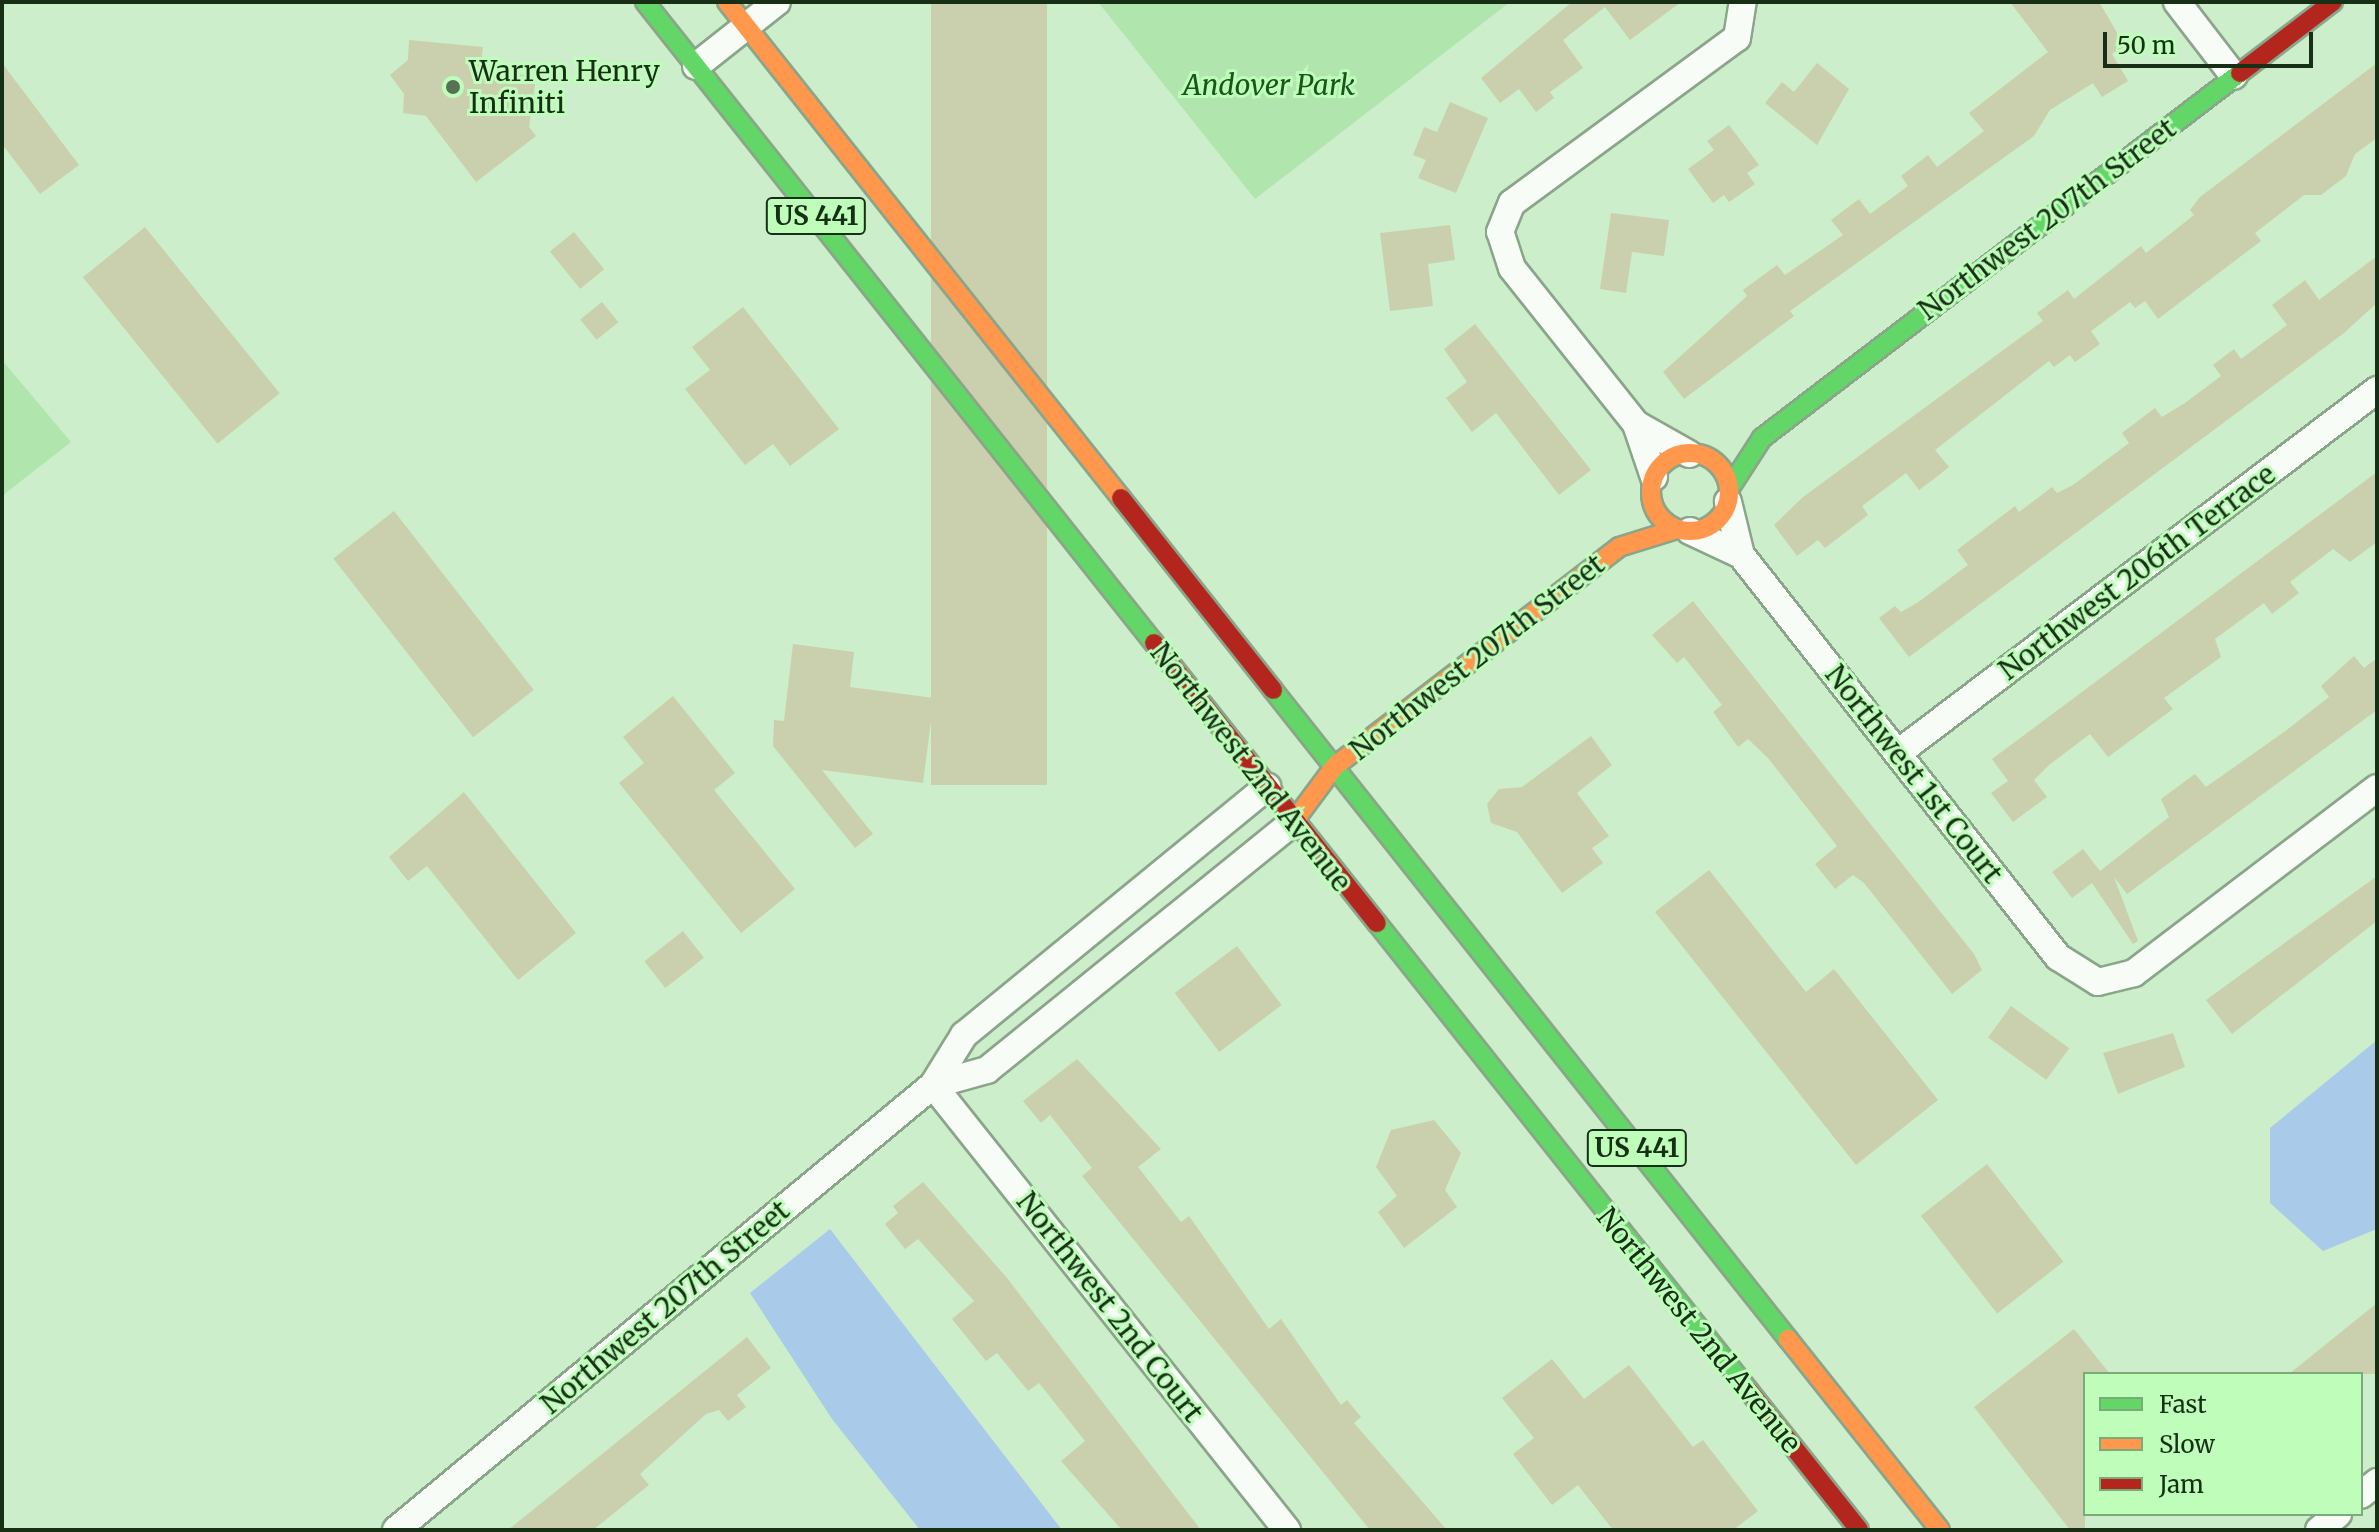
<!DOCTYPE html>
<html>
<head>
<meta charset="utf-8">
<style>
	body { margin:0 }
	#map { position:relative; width:2379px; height:1532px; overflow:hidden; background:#cceeca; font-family:Merriweather,serif }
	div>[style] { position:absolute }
	.green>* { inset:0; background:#b1e5ae }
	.water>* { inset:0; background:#aacaea }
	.building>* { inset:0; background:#cad0ad; transform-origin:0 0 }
	.roads { filter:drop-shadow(2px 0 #8ba58a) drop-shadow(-2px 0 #8ba58a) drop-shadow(0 2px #8ba58a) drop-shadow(0 -2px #8ba58a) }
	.street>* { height:26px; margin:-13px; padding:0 13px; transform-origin:13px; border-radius:13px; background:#f7fcf7 }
	.fast>* { height:18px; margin:-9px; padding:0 9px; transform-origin:9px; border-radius:9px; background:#63d668 }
	.slow>* { height:18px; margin:-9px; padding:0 9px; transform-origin:9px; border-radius:9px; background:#ff974d }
	.slow>.ring { margin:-9px; padding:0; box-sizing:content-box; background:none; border:18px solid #ff974d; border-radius:50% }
	.jam>* { height:18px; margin:-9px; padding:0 9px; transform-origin:9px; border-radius:9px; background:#b3261e }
	.dots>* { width:22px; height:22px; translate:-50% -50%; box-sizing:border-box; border:4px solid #bffdbb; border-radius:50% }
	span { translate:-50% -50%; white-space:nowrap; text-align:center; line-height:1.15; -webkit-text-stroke:6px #bffdbb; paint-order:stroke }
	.shield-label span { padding:2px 6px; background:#bffdbb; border:2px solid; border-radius:6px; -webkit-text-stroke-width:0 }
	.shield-label { font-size:26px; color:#162f15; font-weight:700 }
	.poi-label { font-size:28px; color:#162f15 }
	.left { translate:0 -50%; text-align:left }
	.park-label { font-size:28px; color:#185518; font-style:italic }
	.street-label { font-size:28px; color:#162f15 }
	.frame { position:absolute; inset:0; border:4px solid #162f15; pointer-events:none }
	.legend { position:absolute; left:2083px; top:1372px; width:280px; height:144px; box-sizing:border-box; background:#bffdbb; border:2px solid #7bab79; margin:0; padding:10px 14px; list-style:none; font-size:24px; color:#162f15 }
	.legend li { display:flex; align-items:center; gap:16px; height:40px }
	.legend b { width:40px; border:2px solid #7bab79 }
	.scale { position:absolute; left:2103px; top:32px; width:210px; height:36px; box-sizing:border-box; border:4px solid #162f15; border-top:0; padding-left:10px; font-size:24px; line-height:28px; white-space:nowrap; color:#162f15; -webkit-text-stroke:6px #bffdbb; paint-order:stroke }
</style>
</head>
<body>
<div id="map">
	<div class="green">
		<div style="clip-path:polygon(1098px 2px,1510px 2px,1255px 199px)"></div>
		<div style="clip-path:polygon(2px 360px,71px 442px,2px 496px)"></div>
	</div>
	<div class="water">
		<div style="clip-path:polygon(2377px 1040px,2377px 1229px,2323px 1251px,2270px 1203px,2270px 1128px)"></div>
		<div style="clip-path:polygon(830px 1229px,1062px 1530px,920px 1530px,832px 1419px,750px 1293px)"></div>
	</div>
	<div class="building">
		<div style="left:931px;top:2px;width:116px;height:783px"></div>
		<div style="clip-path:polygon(1572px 2px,1681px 2px,1630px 40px,1605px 7px,1563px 40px,1583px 68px,1550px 92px,1554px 98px,1536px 112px,1519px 89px,1500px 103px,1481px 78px)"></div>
		<div style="clip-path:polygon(2010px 2px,2099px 2px,2125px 46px,2112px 54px,2128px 81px,2102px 97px,2093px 83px,2050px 110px,2034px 136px,1790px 311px,1794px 316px,1684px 399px,1663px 372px,1747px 296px,1743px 290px,1777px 265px,1785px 275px,1843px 235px,1831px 220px,1859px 199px,1870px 214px,1908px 186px,1901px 176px,1928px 155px,1937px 167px,1984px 131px,1969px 113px,2048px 52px)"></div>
		<div style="clip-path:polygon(409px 40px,483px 47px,480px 68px,536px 77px,529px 127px,536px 136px,476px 182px,426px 116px,403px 113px,404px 94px,390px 75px,408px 60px)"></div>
		<div style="clip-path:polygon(2px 63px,79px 165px,40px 194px,2px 144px)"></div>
		<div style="clip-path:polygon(1817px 63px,1849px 89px,1817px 145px,1765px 103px,1782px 82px,1794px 92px)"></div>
		<div style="clip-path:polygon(2377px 63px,2377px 138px,2355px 154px,2346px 176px,2321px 195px,2304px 195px,2255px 233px,2261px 241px,2158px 319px,2145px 301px,2135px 308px,2130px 302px,2091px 331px,2100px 344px,2075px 362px,2070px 355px,2054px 367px,2049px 361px,1935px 450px,1949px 467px,1934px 479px,1919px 490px,1906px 473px,1862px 506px,1868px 515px,1825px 548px,1818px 540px,1797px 556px,1774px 525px,1803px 497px,2043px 321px,2037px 313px,2068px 290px,2074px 299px,2141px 246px,2146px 253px,2194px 215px,2190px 210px,2200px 197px)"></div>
		<div style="clip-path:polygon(1450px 102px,1488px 118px,1456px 193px,1418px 178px,1426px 160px,1413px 155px,1424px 127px,1437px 132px)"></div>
		<div style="clip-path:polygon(1729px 125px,1759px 165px,1747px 173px,1755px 184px,1729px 202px,1724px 195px,1713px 203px,1688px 169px,1714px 150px,1707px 141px)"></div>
		<div style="clip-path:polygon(1611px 213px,1669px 220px,1664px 256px,1632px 252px,1626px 293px,1600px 289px)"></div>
		<div style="clip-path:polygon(1450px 225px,1455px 260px,1428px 264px,1433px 306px,1390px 311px,1380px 233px)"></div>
		<div style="left:145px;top:227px;width:214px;height:80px;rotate:51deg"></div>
		<div style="left:574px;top:232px;width:48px;height:31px;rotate:51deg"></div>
		<div style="clip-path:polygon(2377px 256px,2377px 303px,2344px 333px,1909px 657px,1879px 618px,1895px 606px,1901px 612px,1917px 603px,1968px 565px,1957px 550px,2015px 506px,2019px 512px,2052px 487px,2057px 493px,2073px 485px,2129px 443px,2122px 433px,2155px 408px,2162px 417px,2185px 403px,2221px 376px,2213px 365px,2234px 349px,2241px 359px,2287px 325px,2272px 305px,2305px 280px,2319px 300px)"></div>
		<div style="left:602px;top:302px;width:26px;height:28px;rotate:51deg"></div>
		<div style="clip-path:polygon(743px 307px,839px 429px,790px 466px,773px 444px,745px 465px,685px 389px,710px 370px,692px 347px)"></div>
		<div style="clip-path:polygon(1475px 324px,1591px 470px,1559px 495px,1496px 413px,1472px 432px,1446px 398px,1467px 382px,1444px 349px)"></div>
		<div style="clip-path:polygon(2377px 472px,2377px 542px,2350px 562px,2333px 549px,2290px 582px,2299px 593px,2272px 614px,2264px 603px,2215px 639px,2221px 657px,2164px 698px,2173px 709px,2108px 757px,2090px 734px,2049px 765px,2034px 780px,2047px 797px,2013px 822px,1991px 793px,2008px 781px,1992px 759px)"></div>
		<div style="left:394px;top:511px;width:227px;height:77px;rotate:52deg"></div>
		<div style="clip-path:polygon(1693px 601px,1974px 954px,1982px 970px,1952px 994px,1864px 883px,1853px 875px,1835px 889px,1815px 864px,1837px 846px,1768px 758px,1748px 739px,1738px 747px,1713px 712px,1722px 705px,1684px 657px,1677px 663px,1652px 635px)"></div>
		<div style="clip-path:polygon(793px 644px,854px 652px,850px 687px,934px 698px,923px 783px,822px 770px,873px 834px,855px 848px,773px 746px,774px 720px,784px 721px)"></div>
		<div style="clip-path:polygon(2354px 656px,2364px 668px,2377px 658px,2377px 710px,2127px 894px,2114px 877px,2138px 941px,2133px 944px,2092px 883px,2072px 898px,2052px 872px,2083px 849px,2100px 871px,2169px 817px,2161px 799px,2195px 774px,2206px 787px,2284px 732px,2329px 697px,2321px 686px)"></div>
		<div style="clip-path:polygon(673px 696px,735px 773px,714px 790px,795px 889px,741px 933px,619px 783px,644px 763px,623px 737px)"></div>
		<div style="clip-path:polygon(1591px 736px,1612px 765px,1577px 793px,1609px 836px,1592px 848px,1603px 863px,1562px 893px,1517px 832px,1491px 823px,1487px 804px,1499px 789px,1522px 787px)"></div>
		<div style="clip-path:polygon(464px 792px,576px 933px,518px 980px,427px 866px,408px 881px,389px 857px)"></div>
		<div style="clip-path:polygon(1709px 870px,1806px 992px,1834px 969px,1938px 1100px,1856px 1165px,1655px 912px)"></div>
		<div style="clip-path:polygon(2377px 876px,2377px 921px,2232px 1034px,2206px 1000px)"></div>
		<div style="left:683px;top:931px;width:34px;height:49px;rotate:52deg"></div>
		<div style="left:1237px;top:946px;width:74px;height:78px;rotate:53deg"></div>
		<div style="left:2011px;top:1006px;width:72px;height:39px;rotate:36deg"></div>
		<div style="clip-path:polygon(2173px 1033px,2185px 1067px,2118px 1094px,2103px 1053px)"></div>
		<div style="clip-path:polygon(1077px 1059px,1161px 1149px,1138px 1167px,1181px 1222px,1189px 1216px,1269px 1329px,1281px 1319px,1341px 1405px,1347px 1400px,1361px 1417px,1354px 1423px,1447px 1530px,1370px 1530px,1082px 1176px,1092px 1168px,1050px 1115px,1041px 1123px,1023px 1101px)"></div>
		<div style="clip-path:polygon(1434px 1120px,1461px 1153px,1445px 1190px,1457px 1207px,1404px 1248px,1378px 1212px,1397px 1196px,1376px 1167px,1391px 1130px)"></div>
		<div style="left:1987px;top:1164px;width:124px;height:84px;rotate:52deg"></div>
		<div style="clip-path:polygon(923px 1182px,1007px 1278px,1201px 1530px,1122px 1530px,1061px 1461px,1085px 1441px,1039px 1383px,1028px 1391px,997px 1353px,986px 1361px,952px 1319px,974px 1301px,918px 1239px,905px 1249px,885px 1224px,898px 1213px,893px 1206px)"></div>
		<div style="clip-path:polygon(2377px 1303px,2377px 1374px,2289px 1374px)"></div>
		<div style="clip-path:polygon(2074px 1329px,2110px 1374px,2085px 1374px,2085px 1530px,2070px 1530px,1974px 1407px)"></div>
		<div style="clip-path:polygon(747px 1337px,771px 1368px,737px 1395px,746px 1407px,728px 1421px,719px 1410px,706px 1414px,640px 1474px,649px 1485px,593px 1530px,508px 1530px)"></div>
		<div style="clip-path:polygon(1552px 1359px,1584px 1399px,1629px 1365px,1693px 1447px,1703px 1440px,1758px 1511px,1733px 1530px,1613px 1530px,1578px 1485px,1552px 1505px,1513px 1454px,1534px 1438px,1502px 1398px)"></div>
	</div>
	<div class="roads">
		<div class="street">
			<div style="left:2177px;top:2px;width:93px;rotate:52.4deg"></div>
			<div style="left:696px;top:66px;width:103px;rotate:-38.3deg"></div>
			<div style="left:1636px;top:424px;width:199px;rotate:-128.5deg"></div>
			<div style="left:1512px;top:268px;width:38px;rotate:-108deg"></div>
			<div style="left:1500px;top:232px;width:31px;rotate:-68deg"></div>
			<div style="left:1512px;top:203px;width:279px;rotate:-36.3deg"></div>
			<div style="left:1737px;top:38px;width:36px;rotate:-81deg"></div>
			<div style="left:1654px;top:477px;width:56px;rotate:-108.8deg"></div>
			<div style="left:1636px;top:424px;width:61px;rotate:29.5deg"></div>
			<div style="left:1690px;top:531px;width:56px;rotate:25.2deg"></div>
			<div style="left:1741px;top:555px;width:55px;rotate:-103.8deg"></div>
			<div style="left:1741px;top:555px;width:512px;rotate:51.74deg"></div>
			<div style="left:2058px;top:957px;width:47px;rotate:32deg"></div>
			<div style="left:2098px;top:982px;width:37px;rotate:-14deg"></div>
			<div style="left:2134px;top:973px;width:305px;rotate:-37.3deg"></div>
			<div style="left:1898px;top:753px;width:601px;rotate:-37.16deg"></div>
			<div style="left:933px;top:1085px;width:569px;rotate:51.5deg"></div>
			<div style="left:933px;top:1085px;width:56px;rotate:-15.5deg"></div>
			<div style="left:987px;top:1070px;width:395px;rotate:-39deg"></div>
			<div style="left:2361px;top:1495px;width:21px;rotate:-39deg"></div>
			<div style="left:396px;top:1530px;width:697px;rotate:-39.65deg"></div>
			<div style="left:933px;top:1085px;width:59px;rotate:-58.2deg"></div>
			<div style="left:964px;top:1035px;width:392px;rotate:-39.3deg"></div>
			<div style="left:2319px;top:1530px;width:25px;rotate:-40deg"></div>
		</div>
		<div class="fast">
			<div style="left:645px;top:2px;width:819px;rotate:51.55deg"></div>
			<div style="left:1729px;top:489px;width:61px;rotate:-57.1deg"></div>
			<div style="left:1762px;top:438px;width:601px;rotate:-37.37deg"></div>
			<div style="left:1273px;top:690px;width:829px;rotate:51.57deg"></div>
			<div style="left:1377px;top:923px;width:598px;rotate:51.52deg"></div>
		</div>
		<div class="slow">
			<div style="left:727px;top:2px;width:633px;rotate:51.54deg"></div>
			<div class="ring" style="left:1651px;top:453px;width:60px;height:60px"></div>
			<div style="left:1294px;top:821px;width:69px;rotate:-53.3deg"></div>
			<div style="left:1335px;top:766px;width:359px;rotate:-37.6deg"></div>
			<div style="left:1619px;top:547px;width:61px;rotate:-17.2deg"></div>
			<div style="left:1788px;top:1339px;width:244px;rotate:51.5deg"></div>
		</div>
		<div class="jam">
			<div style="left:2240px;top:73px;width:117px;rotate:-37.4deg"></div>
			<div style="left:1121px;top:498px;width:245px;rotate:51.6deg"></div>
			<div style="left:1154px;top:643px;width:358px;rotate:51.5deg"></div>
			<div style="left:1749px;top:1391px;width:177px;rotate:51.6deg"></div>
		</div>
	</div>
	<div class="dots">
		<div style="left:453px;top:87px;background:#567254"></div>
	</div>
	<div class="shield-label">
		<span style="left:816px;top:216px">US 441</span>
		<span style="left:1637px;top:1148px">US 441</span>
	</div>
	<div class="poi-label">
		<span class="left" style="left:469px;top:87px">Warren Henry<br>Infiniti</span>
	</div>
	<div class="park-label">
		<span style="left:1269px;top:85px">Andover Park</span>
	</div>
	<div class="street-label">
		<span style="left:2047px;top:219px;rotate:-37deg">Northwest 207th Street</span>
		<span style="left:2137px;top:572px;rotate:-37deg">Northwest 206th Terrace</span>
		<span style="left:1477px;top:657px;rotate:-38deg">Northwest 207th Street</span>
		<span style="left:1251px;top:767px;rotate:52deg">Northwest 2nd Avenue</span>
		<span style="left:1914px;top:774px;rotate:52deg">Northwest 1st Court</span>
		<span style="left:665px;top:1307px;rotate:-40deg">Northwest 207th Street</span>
		<span style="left:1110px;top:1307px;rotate:52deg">Northwest 2nd Court</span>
		<span style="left:1699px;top:1330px;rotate:51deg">Northwest 2nd Avenue</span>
	</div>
	<div class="frame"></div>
	<ul class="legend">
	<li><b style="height:10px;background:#63d668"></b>Fast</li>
	<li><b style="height:10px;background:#ff974d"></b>Slow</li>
	<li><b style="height:10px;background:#b3261e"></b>Jam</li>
	</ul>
	<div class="scale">50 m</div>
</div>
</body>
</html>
